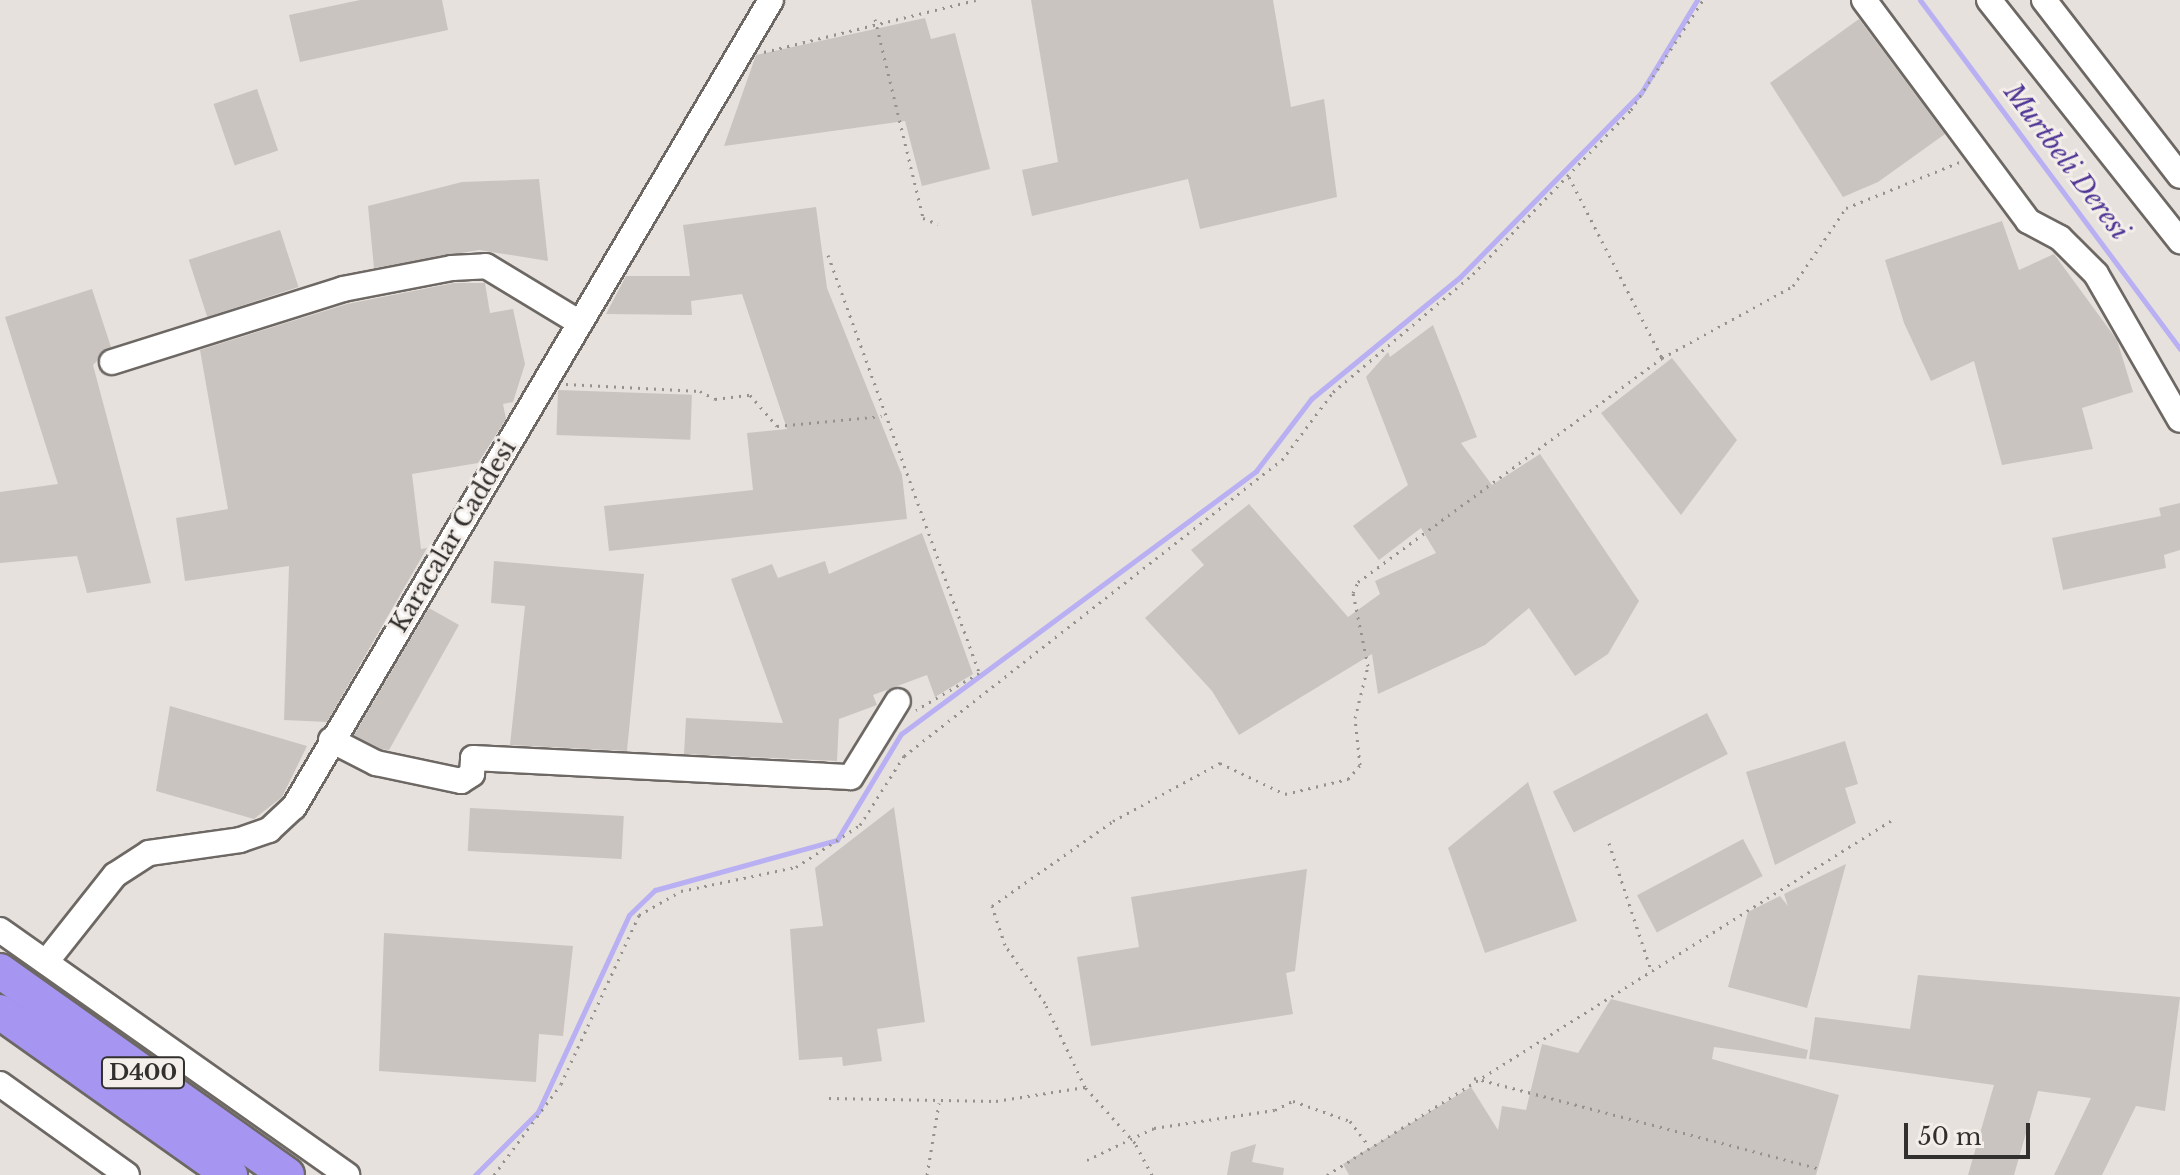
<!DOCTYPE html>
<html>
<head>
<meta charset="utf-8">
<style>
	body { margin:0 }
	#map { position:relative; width:2180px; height:1175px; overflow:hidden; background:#e6e1dc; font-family:"Libre Baskerville",serif }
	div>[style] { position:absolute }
	.stream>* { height:5px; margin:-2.5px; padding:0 2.5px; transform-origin:2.5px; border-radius:2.5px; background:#b9aff3 }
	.building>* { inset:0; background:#c9c4bf; transform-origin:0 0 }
	.path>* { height:3px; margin-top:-1.5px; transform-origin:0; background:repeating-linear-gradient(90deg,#95918d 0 2px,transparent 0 8px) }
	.roads { filter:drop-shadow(2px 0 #6d6864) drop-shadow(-2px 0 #6d6864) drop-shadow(0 2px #6d6864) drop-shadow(0 -2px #6d6864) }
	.minor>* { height:24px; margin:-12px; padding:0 12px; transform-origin:12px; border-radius:12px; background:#fff }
	.highway>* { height:34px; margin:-17px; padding:0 17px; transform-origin:17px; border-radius:17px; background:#a696f1 }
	span { translate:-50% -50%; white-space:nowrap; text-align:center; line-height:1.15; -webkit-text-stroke:6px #f3eee9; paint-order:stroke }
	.shield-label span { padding:2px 6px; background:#f3eee9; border:2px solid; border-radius:6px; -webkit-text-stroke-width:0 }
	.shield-label { font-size:22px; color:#32302e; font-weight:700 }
	.street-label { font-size:24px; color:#32302e }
	.water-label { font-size:26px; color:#4f3595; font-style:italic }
	.scale { position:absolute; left:1904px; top:1123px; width:126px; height:36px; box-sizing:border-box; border:4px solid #32302e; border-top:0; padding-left:10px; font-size:24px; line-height:28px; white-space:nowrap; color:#32302e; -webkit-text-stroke:6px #f3eee9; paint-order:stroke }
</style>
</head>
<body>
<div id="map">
	<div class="stream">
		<div style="left:1920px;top:0;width:435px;rotate:53.3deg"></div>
		<div style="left:475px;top:1175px;width:89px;rotate:-45deg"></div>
		<div style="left:538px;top:1112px;width:217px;rotate:-65.2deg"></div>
		<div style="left:629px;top:915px;width:36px;rotate:-44deg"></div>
		<div style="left:655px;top:890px;width:189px;rotate:-15.4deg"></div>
		<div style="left:837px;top:840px;width:124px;rotate:-58.9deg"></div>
		<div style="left:901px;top:734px;width:442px;rotate:-36.5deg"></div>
		<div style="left:1256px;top:471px;width:91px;rotate:-52.6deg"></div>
		<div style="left:1311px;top:399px;width:193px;rotate:-39.3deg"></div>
		<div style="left:1460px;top:277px;width:258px;rotate:-45.5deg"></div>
		<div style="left:1641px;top:93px;width:109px;rotate:-58.9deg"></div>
	</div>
	<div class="building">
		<div style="clip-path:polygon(360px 0,442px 0,448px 30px,300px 62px,289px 15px)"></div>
		<div style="clip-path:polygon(1031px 0,1273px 0,1291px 107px,1324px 99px,1337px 197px,1200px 229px,1188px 179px,1032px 216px,1022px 170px,1058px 162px)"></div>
		<div style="clip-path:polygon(925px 18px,931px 39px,955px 33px,990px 169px,922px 186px,905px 121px,724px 146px,756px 55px)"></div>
		<div style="clip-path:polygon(1859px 19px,1945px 134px,1878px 182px,1843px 197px,1770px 83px)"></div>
		<div style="left:257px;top:89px;width:65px;height:46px;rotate:71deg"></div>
		<div style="clip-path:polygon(539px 179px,548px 261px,479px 250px,374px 268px,368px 206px,462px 182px)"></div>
		<div style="clip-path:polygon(816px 207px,827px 288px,902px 475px,907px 519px,609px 551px,604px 506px,753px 490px,747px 433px,787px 429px,742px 294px,691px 301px,692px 315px,606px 314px,626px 276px,690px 276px,683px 225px)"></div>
		<div style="clip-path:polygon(2002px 221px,2019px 270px,2054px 254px,2117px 340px,2133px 392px,2082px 408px,2093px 449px,2002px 465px,1974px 361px,1931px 381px,1904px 323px,1885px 260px)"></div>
		<div style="left:280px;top:230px;width:60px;height:96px;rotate:72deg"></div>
		<div style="clip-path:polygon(454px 283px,485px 283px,490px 313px,513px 309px,525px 364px,513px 402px,503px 404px,506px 419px,478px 463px,412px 474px,421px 549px,427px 548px,327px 722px,284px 720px,289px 566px,185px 581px,176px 518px,228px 509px,200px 350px,347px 304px)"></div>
		<div style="clip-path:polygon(92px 289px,111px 347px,93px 365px,151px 583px,87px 593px,77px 556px,0 563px,0 492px,58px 484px,5px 317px)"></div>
		<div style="clip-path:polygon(1433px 325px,1477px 437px,1461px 443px,1492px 485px,1540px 454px,1639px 601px,1608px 654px,1575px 676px,1529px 608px,1485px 645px,1378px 694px,1372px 654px,1239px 735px,1212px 691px,1145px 618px,1204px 565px,1191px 550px,1249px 504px,1348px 617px,1380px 594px,1375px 581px,1436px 553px,1421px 528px,1379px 560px,1353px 526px,1408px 485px,1366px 377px,1388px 352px,1390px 357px)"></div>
		<div style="clip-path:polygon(1672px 358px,1737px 440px,1681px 515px,1601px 413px)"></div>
		<div style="left:558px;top:390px;width:134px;height:45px;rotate:2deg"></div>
		<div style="clip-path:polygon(2180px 503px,2180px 550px,2164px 555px,2166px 568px,2063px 590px,2052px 538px,2161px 516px,2159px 508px)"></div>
		<div style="clip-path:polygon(922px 533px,973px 674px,935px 697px,927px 675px,873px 695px,877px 705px,839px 719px,837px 761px,684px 754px,686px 718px,783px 723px,731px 579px,772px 564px,778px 578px,825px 561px,829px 574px)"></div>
		<div style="clip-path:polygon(494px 561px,644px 574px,627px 751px,510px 745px,525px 606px,491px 603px)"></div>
		<div style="clip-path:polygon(429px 608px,459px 625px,389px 750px,381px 749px,354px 735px)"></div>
		<div style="clip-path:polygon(170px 706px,307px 746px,282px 797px,254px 819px,156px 791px)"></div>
		<div style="left:1707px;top:713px;width:46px;height:173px;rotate:63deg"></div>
		<div style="clip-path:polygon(1845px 741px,1858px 784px,1845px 788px,1856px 823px,1775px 865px,1746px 772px)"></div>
		<div style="clip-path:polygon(1528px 782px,1577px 921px,1485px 953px,1448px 848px)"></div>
		<div style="clip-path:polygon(894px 807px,925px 1022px,877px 1029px,882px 1061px,843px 1066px,842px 1057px,799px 1060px,790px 929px,823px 926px,815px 868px)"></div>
		<div style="left:470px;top:808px;width:154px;height:43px;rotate:3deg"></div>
		<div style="left:1743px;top:839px;width:42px;height:120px;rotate:62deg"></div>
		<div style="clip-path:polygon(1846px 864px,1807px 1008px,1728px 987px,1748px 912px,1780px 896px,1788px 906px,1784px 894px)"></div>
		<div style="clip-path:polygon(1307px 869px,1295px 971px,1286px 973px,1293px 1014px,1091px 1046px,1077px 957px,1139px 947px,1131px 897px)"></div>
		<div style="clip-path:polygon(384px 933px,573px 946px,563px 1036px,539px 1034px,536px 1082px,379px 1071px)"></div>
		<div style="clip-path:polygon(1918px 975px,2180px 997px,2165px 1111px,2136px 1106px,2102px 1175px,2054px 1175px,2091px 1098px,2038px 1091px,2014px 1175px,1968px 1175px,1994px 1085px,1809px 1059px,1815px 1017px,1910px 1029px)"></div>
		<div style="clip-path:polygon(1611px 999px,1808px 1050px,1806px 1059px,1714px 1047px,1712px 1059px,1839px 1095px,1816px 1175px,1349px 1175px,1343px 1164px,1471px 1087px,1498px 1130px,1502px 1106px,1526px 1110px,1542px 1044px,1578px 1053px)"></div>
		<div style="clip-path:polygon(1256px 1144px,1252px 1162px,1284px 1168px,1283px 1175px,1227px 1175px,1231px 1152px)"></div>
	</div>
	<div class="path">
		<div style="left:875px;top:19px;width:205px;rotate:76.4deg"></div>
		<div style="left:923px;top:218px;width:16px;rotate:22deg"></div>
		<div style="left:764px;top:52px;width:218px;rotate:-13.8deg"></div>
		<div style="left:1569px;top:177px;width:203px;rotate:62.8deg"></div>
		<div style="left:828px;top:255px;width:444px;rotate:70.1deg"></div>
		<div style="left:979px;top:673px;width:73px;rotate:149.6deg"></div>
		<div style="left:566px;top:384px;width:134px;rotate:3deg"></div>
		<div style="left:700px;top:391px;width:17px;rotate:28deg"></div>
		<div style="left:715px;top:399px;width:35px;rotate:-7deg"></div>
		<div style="left:750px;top:395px;width:41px;rotate:48.9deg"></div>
		<div style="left:777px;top:426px;width:105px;rotate:-5.4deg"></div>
		<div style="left:1609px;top:843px;width:134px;rotate:71.7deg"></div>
		<div style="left:1474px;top:1078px;width:358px;rotate:14.7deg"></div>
		<div style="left:829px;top:1098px;width:167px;rotate:1deg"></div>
		<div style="left:996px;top:1101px;width:90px;rotate:-8.9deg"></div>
		<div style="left:1087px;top:1160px;width:74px;rotate:-25.5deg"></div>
		<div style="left:1154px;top:1128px;width:122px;rotate:-8.5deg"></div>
		<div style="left:1275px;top:1110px;width:20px;rotate:-27deg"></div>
		<div style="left:1293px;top:1101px;width:60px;rotate:19.3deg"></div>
		<div style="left:1350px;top:1121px;width:30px;rotate:53deg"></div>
		<div style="left:494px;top:1175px;width:113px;rotate:-53.6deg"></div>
		<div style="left:561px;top:1084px;width:186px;rotate:-65.2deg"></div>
		<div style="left:639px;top:915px;width:48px;rotate:-29.7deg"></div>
		<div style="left:681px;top:891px;width:117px;rotate:-11.8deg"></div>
		<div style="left:796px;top:867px;width:77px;rotate:-33.3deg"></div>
		<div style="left:860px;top:825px;width:82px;rotate:-57.5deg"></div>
		<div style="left:904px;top:756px;width:480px;rotate:-38.1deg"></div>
		<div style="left:1282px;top:460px;width:85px;rotate:-53.1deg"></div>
		<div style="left:1333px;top:392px;width:183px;rotate:-40.1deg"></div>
		<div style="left:1473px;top:274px;width:228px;rotate:-46.1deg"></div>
		<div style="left:1631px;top:110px;width:131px;rotate:-56.8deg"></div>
		<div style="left:927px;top:1175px;width:73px;rotate:-80.5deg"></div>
		<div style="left:1152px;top:1175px;width:36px;rotate:-118deg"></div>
		<div style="left:1135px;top:1143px;width:75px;rotate:-131.8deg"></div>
		<div style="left:1085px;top:1087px;width:93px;rotate:-115.5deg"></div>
		<div style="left:1045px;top:1003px;width:70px;rotate:-124.6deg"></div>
		<div style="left:1005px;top:945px;width:41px;rotate:-108.4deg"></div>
		<div style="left:992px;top:906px;width:148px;rotate:-35.1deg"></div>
		<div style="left:1113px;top:821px;width:122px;rotate:-28.5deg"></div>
		<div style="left:1220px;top:763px;width:72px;rotate:25.5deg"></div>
		<div style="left:1285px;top:794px;width:65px;rotate:-13.4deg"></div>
		<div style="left:1348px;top:779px;width:18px;rotate:-49deg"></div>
		<div style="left:1360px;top:765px;width:47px;rotate:-96.1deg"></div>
		<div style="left:1355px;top:718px;width:54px;rotate:-76deg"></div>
		<div style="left:1368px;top:666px;width:75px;rotate:-101.6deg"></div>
		<div style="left:1353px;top:593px;width:12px;rotate:-66deg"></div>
		<div style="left:1358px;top:582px;width:378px;rotate:-36.4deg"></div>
		<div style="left:1662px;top:358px;width:149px;rotate:-28.8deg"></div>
		<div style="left:1793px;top:286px;width:94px;rotate:-55.8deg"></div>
		<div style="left:1846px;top:208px;width:123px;rotate:-22deg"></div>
		<div style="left:1327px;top:1175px;width:671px;rotate:-32.15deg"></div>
	</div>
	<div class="roads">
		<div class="minor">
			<div style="left:1864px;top:0;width:275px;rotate:53.4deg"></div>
			<div style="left:2028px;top:221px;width:36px;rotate:28deg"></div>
			<div style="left:2060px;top:238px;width:51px;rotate:45deg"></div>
			<div style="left:2096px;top:274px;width:168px;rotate:60.1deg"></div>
			<div style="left:1989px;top:0;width:308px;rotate:51.6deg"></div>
			<div style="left:2044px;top:0;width:222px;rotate:52.3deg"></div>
			<div style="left:112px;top:362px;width:242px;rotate:-17.5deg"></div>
			<div style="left:343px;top:289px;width:111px;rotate:-10.9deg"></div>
			<div style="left:452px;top:268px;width:34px;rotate:-3deg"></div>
			<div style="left:486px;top:266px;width:110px;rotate:31.2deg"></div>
			<div style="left:331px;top:740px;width:51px;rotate:27.1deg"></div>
			<div style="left:376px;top:763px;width:87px;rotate:12deg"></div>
			<div style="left:461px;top:781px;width:13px;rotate:-32deg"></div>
			<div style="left:472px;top:774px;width:16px;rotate:-86deg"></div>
			<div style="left:473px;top:758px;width:378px;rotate:2.9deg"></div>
			<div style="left:851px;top:777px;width:89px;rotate:-58.3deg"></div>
			<div style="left:0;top:930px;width:425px;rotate:35.2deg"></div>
			<div style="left:46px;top:962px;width:111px;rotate:-51.6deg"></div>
			<div style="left:115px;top:875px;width:40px;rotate:-32.9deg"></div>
			<div style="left:149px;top:853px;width:92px;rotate:-8.1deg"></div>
			<div style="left:240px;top:840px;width:31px;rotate:-19deg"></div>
			<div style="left:269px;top:830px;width:34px;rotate:-43deg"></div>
			<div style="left:294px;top:807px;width:937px;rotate:-59.41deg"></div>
			<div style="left:0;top:1084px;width:156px;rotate:35.6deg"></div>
		</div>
		<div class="highway">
			<div style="left:0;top:971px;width:352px;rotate:35.4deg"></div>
			<div style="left:0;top:1012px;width:282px;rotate:35.3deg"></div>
		</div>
	</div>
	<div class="shield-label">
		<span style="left:143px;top:1073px">D400</span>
	</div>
	<div class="street-label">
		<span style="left:453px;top:536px;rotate:-59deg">Karacalar Caddesi</span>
	</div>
	<div class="water-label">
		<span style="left:2066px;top:162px;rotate:53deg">Murtbeli Deresi</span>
	</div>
	<div class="scale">50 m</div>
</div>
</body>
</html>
